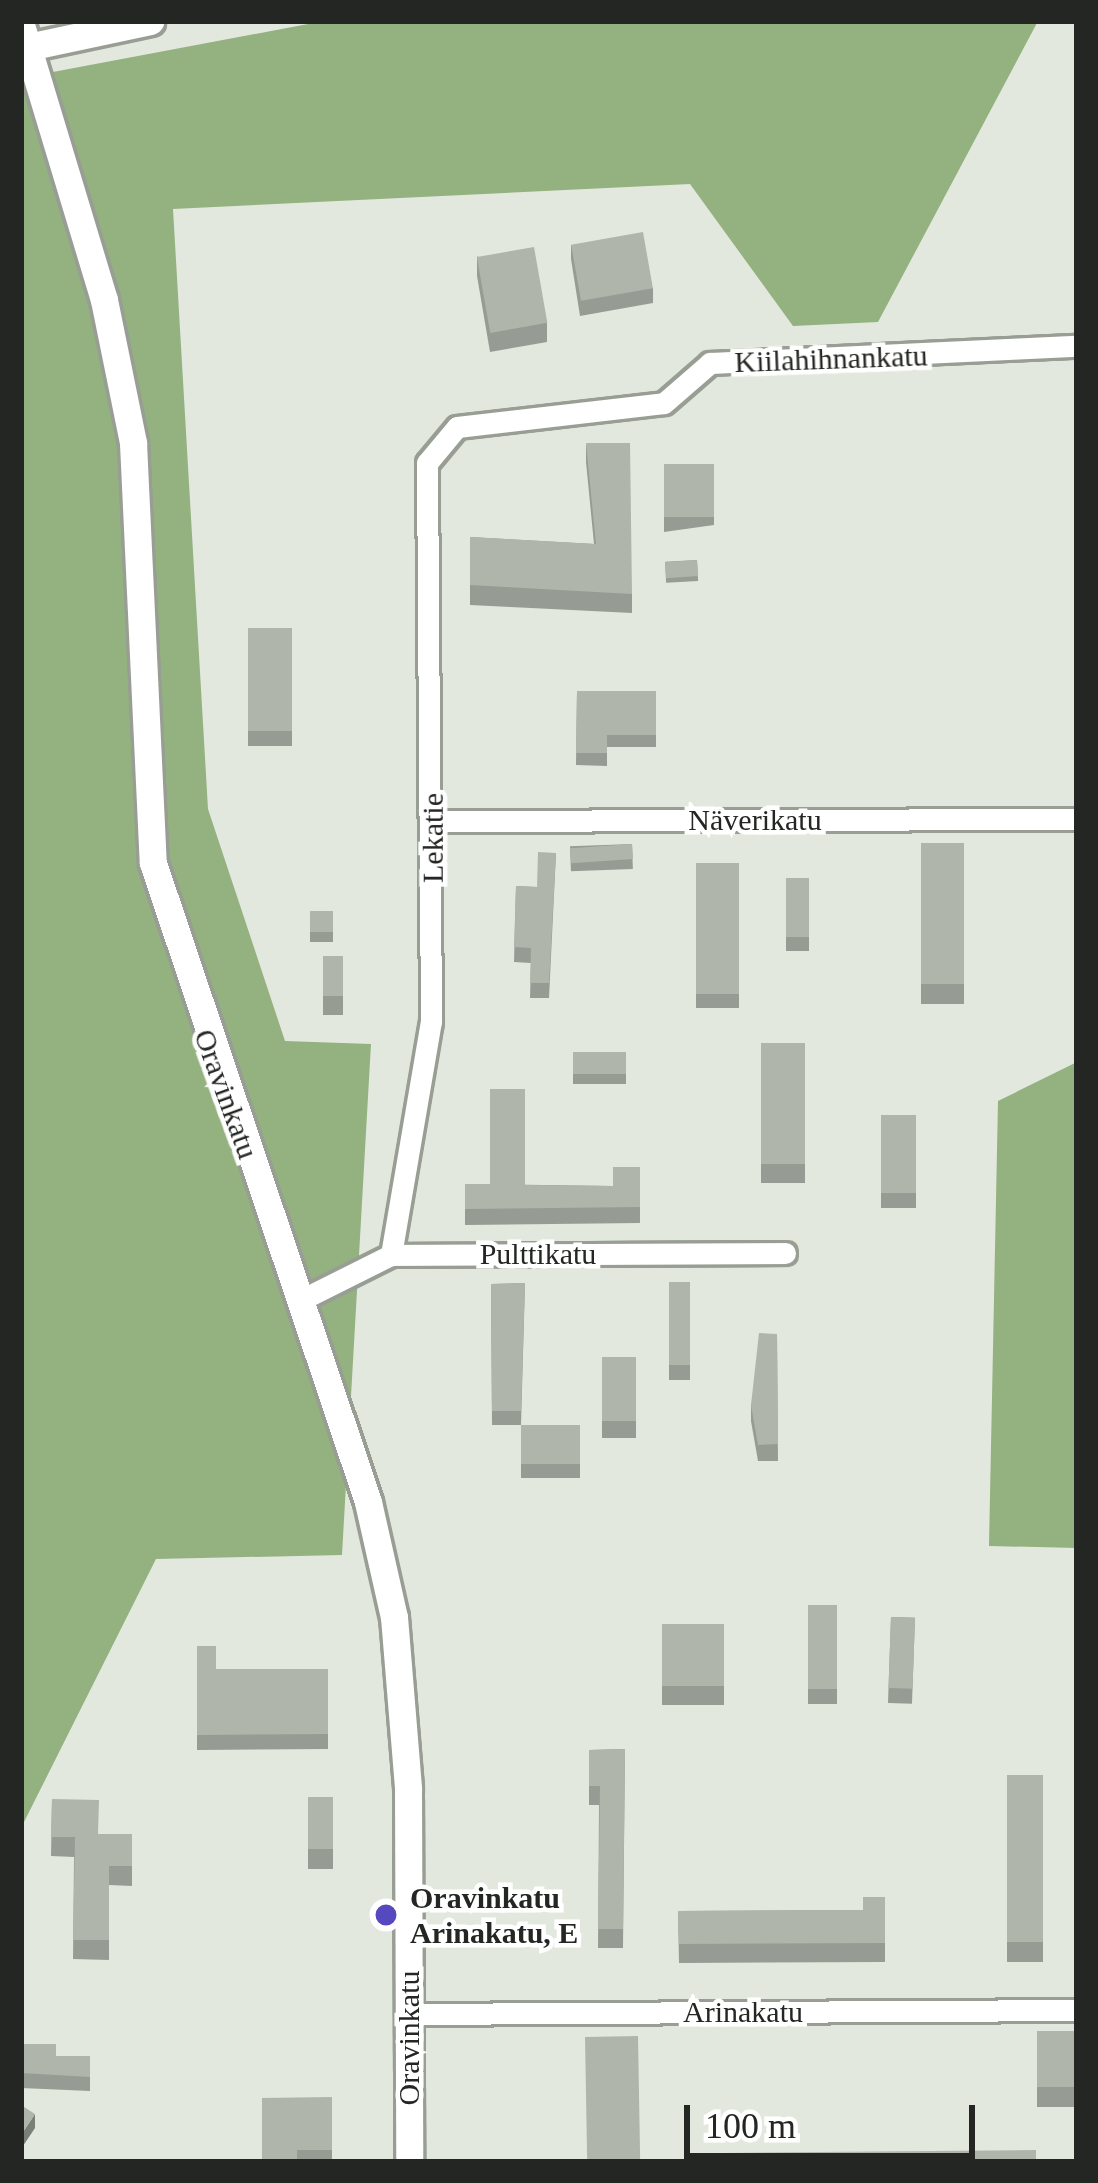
<!DOCTYPE html>
<html>
<head>
<meta charset="utf-8">
<style>
	body { margin:0 }
	#map { position:relative; width:1098px; height:2183px; overflow:hidden; background:#e2e8de; font-family:Georgia,serif }
	div>[style] { position:absolute }
	.forest>* { inset:0; background:#94b180 }
	.roads { filter:drop-shadow(3px 0 #989e94) drop-shadow(-3px 0 #989e94) drop-shadow(0 3px #989e94) drop-shadow(0 -3px #989e94) }
	.minor>* { height:21px; margin:-10.5px; padding:0 10.5px; transform-origin:10.5px; border-radius:10.5px; background:#fff }
	.tertiary>* { height:27px; margin:-13.5px; padding:0 13.5px; transform-origin:13.5px; border-radius:13.5px; background:#fff }
	.wall>* { inset:0; background:#969c93; transform-origin:0 0 }
	.shaded-wall>* { inset:0; background:#7a7f78 }
	.building>* { inset:0; background:#afb5ab; transform-origin:0 0 }
	.dots>* { width:33px; height:33px; translate:-50% -50%; box-sizing:border-box; border:6px solid #fff; border-radius:50% }
	span { translate:-50% -50%; white-space:nowrap; text-align:center; line-height:1.15; -webkit-text-stroke:9px #fff; paint-order:stroke }
	.street-label { font-size:30px; color:#232622 }
	.poi-label { font-size:30px; color:#232622; font-weight:700 }
	.left { translate:0 -50%; text-align:left }
	.frame { position:absolute; inset:0; border:24px solid #232622; pointer-events:none }
	.scale { position:absolute; left:684px; top:2105px; width:291px; height:54px; box-sizing:border-box; border:6px solid #232622; border-top:0; padding-left:15px; font-size:36px; line-height:42px; white-space:nowrap; color:#232622; -webkit-text-stroke:9px #fff; paint-order:stroke }
</style>
</head>
<body>
<div id="map">
	<div class="forest">
		<div style="clip-path:polygon(324px 21px,1038px 21px,878px 322px,793px 326px,690px 184px,173px 209px,208px 809px,285px 1041px,371px 1044px,342px 1555px,156px 1559px,21px 1828px,21px 78px)"></div>
		<div style="clip-path:polygon(1077px 1062px,1077px 1548px,989px 1546px,998px 1101px)"></div>
	</div>
	<div class="roads">
		<div class="minor">
			<div style="left:433px;top:821px;width:644px;rotate:-0.18deg"></div>
			<div style="left:391px;top:1255px;width:236px;rotate:-80.3deg"></div>
			<div style="left:431px;top:1022px;width:559px;rotate:-90.41deg"></div>
			<div style="left:427px;top:463px;width:47px;rotate:-50.2deg"></div>
			<div style="left:457px;top:427px;width:208px;rotate:-6.6deg"></div>
			<div style="left:664px;top:403px;width:61px;rotate:-41deg"></div>
			<div style="left:710px;top:363px;width:367px;rotate:-2.7deg"></div>
			<div style="left:303px;top:1299px;width:98px;rotate:-26.6deg"></div>
			<div style="left:391px;top:1255px;width:394px;rotate:-0.3deg"></div>
			<div style="left:409px;top:2014px;width:668px;rotate:-0.34deg"></div>
		</div>
		<div class="tertiary">
			<div style="left:21px;top:25px;width:287px;rotate:73.2deg"></div>
			<div style="left:104px;top:300px;width:146px;rotate:78.5deg"></div>
			<div style="left:133px;top:443px;width:420px;rotate:87.3deg"></div>
			<div style="left:153px;top:863px;width:674px;rotate:71.4deg"></div>
			<div style="left:368px;top:1502px;width:118px;rotate:77.3deg"></div>
			<div style="left:394px;top:1617px;width:173px;rotate:85.3deg"></div>
			<div style="left:408px;top:1789px;width:373px;rotate:89.8deg"></div>
			<div style="left:28px;top:47px;width:125px;rotate:-12deg"></div>
		</div>
	</div>
	<div class="wall">
		<div style="clip-path:polygon(571px 245px,653px 288px,653px 303px,580px 316px,571px 259px)"></div>
		<div style="clip-path:polygon(477px 256px,547px 323px,547px 342px,490px 352px,477px 276px)"></div>
		<div style="clip-path:polygon(586px 443px,632px 594px,632px 613px,470px 605px,470px 537px,594px 544px,586px 462px)"></div>
		<div style="clip-path:polygon(664px 464px,714px 510px,714px 525px,664px 532px)"></div>
		<div style="left:697px;top:560px;width:21px;height:32px;rotate:87deg"></div>
		<div style="left:248px;top:628px;width:44px;height:118px"></div>
		<div style="clip-path:polygon(577px 691px,656px 691px,656px 747px,607px 747px,607px 766px,576px 765px)"></div>
		<div style="left:964px;top:843px;width:161px;height:43px;rotate:90deg"></div>
		<div style="left:632px;top:844px;width:25px;height:62px;rotate:88deg"></div>
		<div style="clip-path:polygon(556px 853px,549px 998px,530px 998px,531px 963px,514px 962px,516px 886px,537px 887px)"></div>
		<div style="left:696px;top:863px;width:43px;height:145px"></div>
		<div style="left:786px;top:878px;width:23px;height:73px"></div>
		<div style="left:310px;top:911px;width:23px;height:31px"></div>
		<div style="left:343px;top:956px;width:59px;height:20px;rotate:90deg"></div>
		<div style="left:761px;top:1043px;width:44px;height:140px"></div>
		<div style="left:573px;top:1052px;width:53px;height:32px"></div>
		<div style="left:881px;top:1115px;width:35px;height:93px"></div>
		<div style="clip-path:polygon(640px 1167px,640px 1223px,465px 1225px,465px 1184px,613px 1186px)"></div>
		<div style="left:669px;top:1282px;width:21px;height:98px"></div>
		<div style="clip-path:polygon(525px 1283px,521px 1425px,492px 1425px,491px 1284px)"></div>
		<div style="clip-path:polygon(777px 1334px,778px 1461px,758px 1461px,751px 1421px,751px 1405px)"></div>
		<div style="left:602px;top:1357px;width:34px;height:81px"></div>
		<div style="left:521px;top:1425px;width:59px;height:53px"></div>
		<div style="left:808px;top:1605px;width:29px;height:99px"></div>
		<div style="left:891px;top:1617px;width:24px;height:86px;rotate:2deg"></div>
		<div style="left:662px;top:1624px;width:62px;height:81px"></div>
		<div style="clip-path:polygon(197px 1646px,216px 1669px,328px 1669px,328px 1749px,197px 1750px)"></div>
		<div style="clip-path:polygon(625px 1749px,623px 1948px,598px 1948px,599px 1805px,589px 1805px,589px 1750px)"></div>
		<div style="left:1007px;top:1775px;width:36px;height:187px"></div>
		<div style="left:308px;top:1797px;width:25px;height:72px"></div>
		<div style="clip-path:polygon(52px 1799px,98px 1834px,132px 1834px,132px 1886px,109px 1885px,109px 1960px,73px 1959px,74px 1857px,51px 1856px)"></div>
		<div style="clip-path:polygon(885px 1897px,885px 1962px,679px 1963px,678px 1911px,863px 1910px)"></div>
		<div style="left:1077px;top:2031px;width:76px;height:40px;rotate:90deg"></div>
		<div style="clip-path:polygon(21px 2044px,56px 2056px,90px 2056px,90px 2091px,21px 2088px)"></div>
		<div style="clip-path:polygon(332px 2097px,332px 2162px,262px 2162px)"></div>
	</div>
	<div class="shaded-wall">
		<div style="clip-path:polygon(35px 2114px,35px 2128px,21px 2149px,21px 2135px)"></div>
	</div>
	<div class="building">
		<div style="left:643px;top:232px;width:57px;height:73px;rotate:80deg"></div>
		<div style="left:534px;top:247px;width:77px;height:58px;rotate:80deg"></div>
		<div style="clip-path:polygon(586px 443px,630px 443px,632px 594px,470px 585px,470px 537px,596px 544px)"></div>
		<div style="left:664px;top:464px;width:50px;height:53px"></div>
		<div style="left:697px;top:560px;width:16px;height:32px;rotate:86deg"></div>
		<div style="left:248px;top:628px;width:44px;height:103px"></div>
		<div style="clip-path:polygon(577px 691px,656px 691px,656px 735px,607px 735px,607px 753px,576px 753px)"></div>
		<div style="left:964px;top:843px;width:141px;height:43px;rotate:90deg"></div>
		<div style="left:632px;top:844px;width:15px;height:62px;rotate:86deg"></div>
		<div style="clip-path:polygon(538px 852px,556px 853px,549px 983px,530px 983px,531px 948px,514px 947px,516px 886px,537px 887px)"></div>
		<div style="left:696px;top:863px;width:43px;height:131px"></div>
		<div style="left:786px;top:878px;width:23px;height:59px"></div>
		<div style="left:310px;top:911px;width:23px;height:21px"></div>
		<div style="left:343px;top:956px;width:40px;height:20px;rotate:90deg"></div>
		<div style="left:761px;top:1043px;width:44px;height:121px"></div>
		<div style="left:573px;top:1052px;width:53px;height:22px"></div>
		<div style="clip-path:polygon(490px 1089px,525px 1089px,525px 1185px,613px 1186px,613px 1167px,640px 1167px,640px 1207px,465px 1209px,465px 1184px,490px 1184px)"></div>
		<div style="left:881px;top:1115px;width:35px;height:78px"></div>
		<div style="left:669px;top:1282px;width:21px;height:83px"></div>
		<div style="clip-path:polygon(525px 1283px,521px 1411px,492px 1411px,491px 1284px)"></div>
		<div style="clip-path:polygon(759px 1333px,777px 1334px,778px 1444px,758px 1445px,751px 1405px)"></div>
		<div style="left:602px;top:1357px;width:34px;height:64px"></div>
		<div style="left:521px;top:1425px;width:59px;height:39px"></div>
		<div style="left:808px;top:1605px;width:29px;height:84px"></div>
		<div style="left:891px;top:1617px;width:24px;height:71px;rotate:2deg"></div>
		<div style="left:662px;top:1624px;width:62px;height:62px"></div>
		<div style="clip-path:polygon(197px 1646px,216px 1646px,216px 1669px,328px 1669px,328px 1734px,197px 1735px)"></div>
		<div style="clip-path:polygon(625px 1749px,623px 1929px,598px 1929px,600px 1786px,589px 1786px,589px 1750px)"></div>
		<div style="left:1007px;top:1775px;width:36px;height:167px"></div>
		<div style="left:308px;top:1797px;width:25px;height:52px"></div>
		<div style="clip-path:polygon(52px 1799px,99px 1800px,98px 1834px,132px 1834px,132px 1866px,109px 1866px,109px 1940px,73px 1940px,75px 1837px,51px 1837px)"></div>
		<div style="clip-path:polygon(863px 1897px,885px 1897px,885px 1943px,679px 1944px,678px 1911px,863px 1910px)"></div>
		<div style="left:1077px;top:2031px;width:56px;height:40px;rotate:90deg"></div>
		<div style="left:638px;top:2036px;width:126px;height:53px;rotate:89deg"></div>
		<div style="clip-path:polygon(21px 2044px,56px 2044px,56px 2056px,90px 2056px,90px 2077px,21px 2073px)"></div>
		<div style="clip-path:polygon(332px 2097px,332px 2150px,297px 2150px,297px 2162px,262px 2162px,262px 2098px)"></div>
		<div style="clip-path:polygon(21px 2105px,35px 2114px,21px 2135px)"></div>
		<div style="clip-path:polygon(1036px 2150px,1036px 2162px,722px 2162px,722px 2153px)"></div>
	</div>
	<div class="dots">
		<div style="left:386px;top:1915px;background:#5648bf"></div>
	</div>
	<div class="street-label">
		<span style="left:831px;top:359px;rotate:-2deg">Kiilahihnankatu</span>
		<span style="left:755px;top:820px">Näverikatu</span>
		<span style="left:433px;top:838px;rotate:-90deg">Lekatie</span>
		<span style="left:226px;top:1094px;rotate:70deg">Oravinkatu</span>
		<span style="left:538px;top:1254px">Pulttikatu</span>
		<span style="left:743px;top:2012px">Arinakatu</span>
		<span style="left:409px;top:2038px;rotate:-90deg">Oravinkatu</span>
	</div>
	<div class="poi-label">
		<span class="left" style="left:410px;top:1915px">Oravinkatu<br>Arinakatu, E</span>
	</div>
	<div class="frame"></div>
	<div class="scale">100 m</div>
</div>
</body>
</html>
